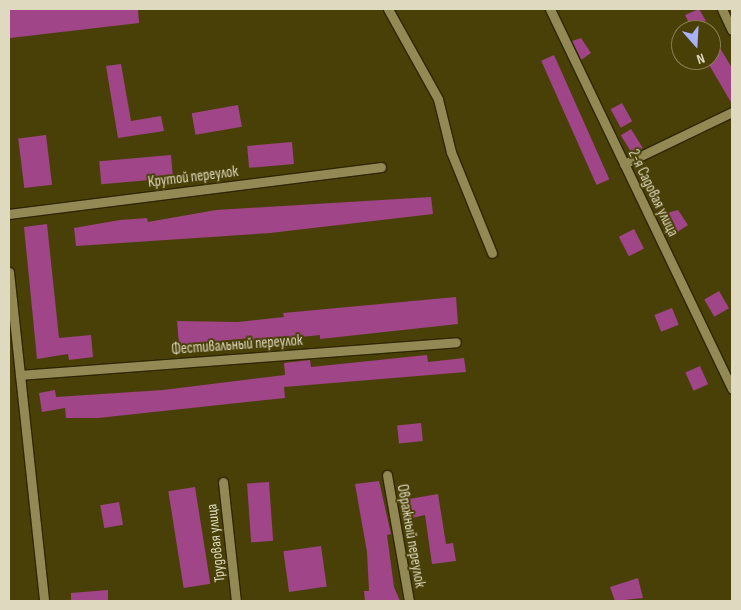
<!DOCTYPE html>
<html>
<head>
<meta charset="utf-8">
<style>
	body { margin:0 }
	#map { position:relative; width:741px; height:610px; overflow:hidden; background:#494008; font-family:"Sofia Sans Condensed",sans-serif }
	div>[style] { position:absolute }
	.building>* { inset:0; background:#a04587; transform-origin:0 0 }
	.roads { filter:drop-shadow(1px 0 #2d2600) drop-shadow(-1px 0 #2d2600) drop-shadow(0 1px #2d2600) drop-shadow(0 -1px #2d2600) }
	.minor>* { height:9px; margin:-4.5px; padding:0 4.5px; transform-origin:4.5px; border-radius:4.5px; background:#928955 }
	span { translate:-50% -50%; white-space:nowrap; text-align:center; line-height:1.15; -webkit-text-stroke:4px #494008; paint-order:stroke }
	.street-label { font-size:15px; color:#ded9bf }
	.frame { position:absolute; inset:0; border:10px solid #ded9bf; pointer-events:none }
	.north { position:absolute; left:671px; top:20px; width:50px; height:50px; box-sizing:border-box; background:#494008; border:1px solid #857d51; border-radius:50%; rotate:161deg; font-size:14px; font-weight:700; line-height:20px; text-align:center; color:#ded9bf }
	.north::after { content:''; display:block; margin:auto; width:18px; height:22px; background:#a9b0fc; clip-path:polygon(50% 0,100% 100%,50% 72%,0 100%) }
</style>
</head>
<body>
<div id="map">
	<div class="building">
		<div style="clip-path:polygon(9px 9px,138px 9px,139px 23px,10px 38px)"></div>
		<div style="clip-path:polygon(699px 9px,706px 21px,692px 29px,685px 15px)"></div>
		<div style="clip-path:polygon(711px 33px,732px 68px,732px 104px,708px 63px)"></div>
		<div style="clip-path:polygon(581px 38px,591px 53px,581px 60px,572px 41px)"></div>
		<div style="left:554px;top:55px;width:136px;height:14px;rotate:66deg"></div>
		<div style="clip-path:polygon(121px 64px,131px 121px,161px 116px,164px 131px,118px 138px,106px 66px)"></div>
		<div style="left:622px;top:103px;width:21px;height:13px;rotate:61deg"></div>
		<div style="left:238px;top:105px;width:22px;height:47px;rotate:80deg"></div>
		<div style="left:631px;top:129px;width:22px;height:12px;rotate:58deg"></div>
		<div style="left:46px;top:135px;width:50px;height:28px;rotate:83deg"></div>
		<div style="left:292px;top:142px;width:22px;height:45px;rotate:85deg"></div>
		<div style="left:171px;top:155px;width:23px;height:72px;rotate:85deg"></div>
		<div style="clip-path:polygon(431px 197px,433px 214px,270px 233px,76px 246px,74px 228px,120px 220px,147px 218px,148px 222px,216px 210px)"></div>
		<div style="clip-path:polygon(678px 210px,688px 225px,673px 235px,660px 215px)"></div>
		<div style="clip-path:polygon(47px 224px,59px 338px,91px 335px,93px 357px,69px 360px,68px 354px,37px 359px,24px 227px)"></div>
		<div style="left:634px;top:229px;width:22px;height:17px;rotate:63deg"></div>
		<div style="left:719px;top:291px;width:20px;height:17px;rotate:60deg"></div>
		<div style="clip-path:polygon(456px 297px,458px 324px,320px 339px,320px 335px,252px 342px,251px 338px,179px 345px,177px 321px,238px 322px,284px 317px,283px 313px)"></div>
		<div style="left:672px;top:308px;width:18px;height:19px;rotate:68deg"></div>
		<div style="clip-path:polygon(427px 355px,428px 362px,464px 358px,466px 372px,284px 387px,285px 398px,98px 418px,66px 418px,65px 408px,42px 412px,39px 393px,55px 390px,56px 397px,163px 390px,285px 375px,284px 363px,310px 360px,311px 367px)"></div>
		<div style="left:700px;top:366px;width:20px;height:16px;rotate:66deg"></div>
		<div style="left:421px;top:423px;width:18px;height:24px;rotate:84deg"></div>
		<div style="clip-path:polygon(379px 481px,391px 534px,387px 535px,394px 587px,400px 601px,365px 601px,364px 591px,369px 591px,367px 552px,355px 484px)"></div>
		<div style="left:269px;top:482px;width:59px;height:22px;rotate:86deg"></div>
		<div style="left:195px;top:487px;width:98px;height:27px;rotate:81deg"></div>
		<div style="clip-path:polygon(438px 494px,446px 544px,453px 543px,456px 561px,432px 564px,425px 515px,412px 518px,409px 499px)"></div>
		<div style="left:119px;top:502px;width:23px;height:19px;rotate:80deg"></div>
		<div style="left:321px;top:546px;width:41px;height:38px;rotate:82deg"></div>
		<div style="clip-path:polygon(638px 578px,643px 598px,615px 601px,610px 587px)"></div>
		<div style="clip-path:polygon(108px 590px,108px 601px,71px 601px,71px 593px)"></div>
	</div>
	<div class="roads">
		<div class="minor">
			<div style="left:388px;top:9px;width:103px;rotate:60.9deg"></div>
			<div style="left:438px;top:99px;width:55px;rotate:76.2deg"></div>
			<div style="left:451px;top:152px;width:109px;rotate:67.9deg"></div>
			<div style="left:550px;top:9px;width:421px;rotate:64.4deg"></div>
			<div style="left:722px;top:9px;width:23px;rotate:65deg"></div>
			<div style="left:624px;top:164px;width:120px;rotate:-25.7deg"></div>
			<div style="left:9px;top:214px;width:375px;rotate:-7.2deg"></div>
			<div style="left:9px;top:272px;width:331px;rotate:83.9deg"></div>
			<div style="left:20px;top:375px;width:437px;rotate:-4.3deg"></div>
			<div style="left:387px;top:475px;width:128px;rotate:80.1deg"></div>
			<div style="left:223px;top:482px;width:120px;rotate:83.8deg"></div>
		</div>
	</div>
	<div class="street-label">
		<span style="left:193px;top:177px;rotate:-7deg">Крутой переулок</span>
		<span style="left:653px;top:193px;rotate:64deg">2-я Садовая улица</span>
		<span style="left:237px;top:345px;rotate:-4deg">Фестивальный переулок</span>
		<span style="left:411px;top:536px;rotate:80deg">Овражный переулок</span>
		<span style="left:216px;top:543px;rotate:-96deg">Трудовая улица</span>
	</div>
	<div class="frame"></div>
	<div class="north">N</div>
</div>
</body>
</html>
